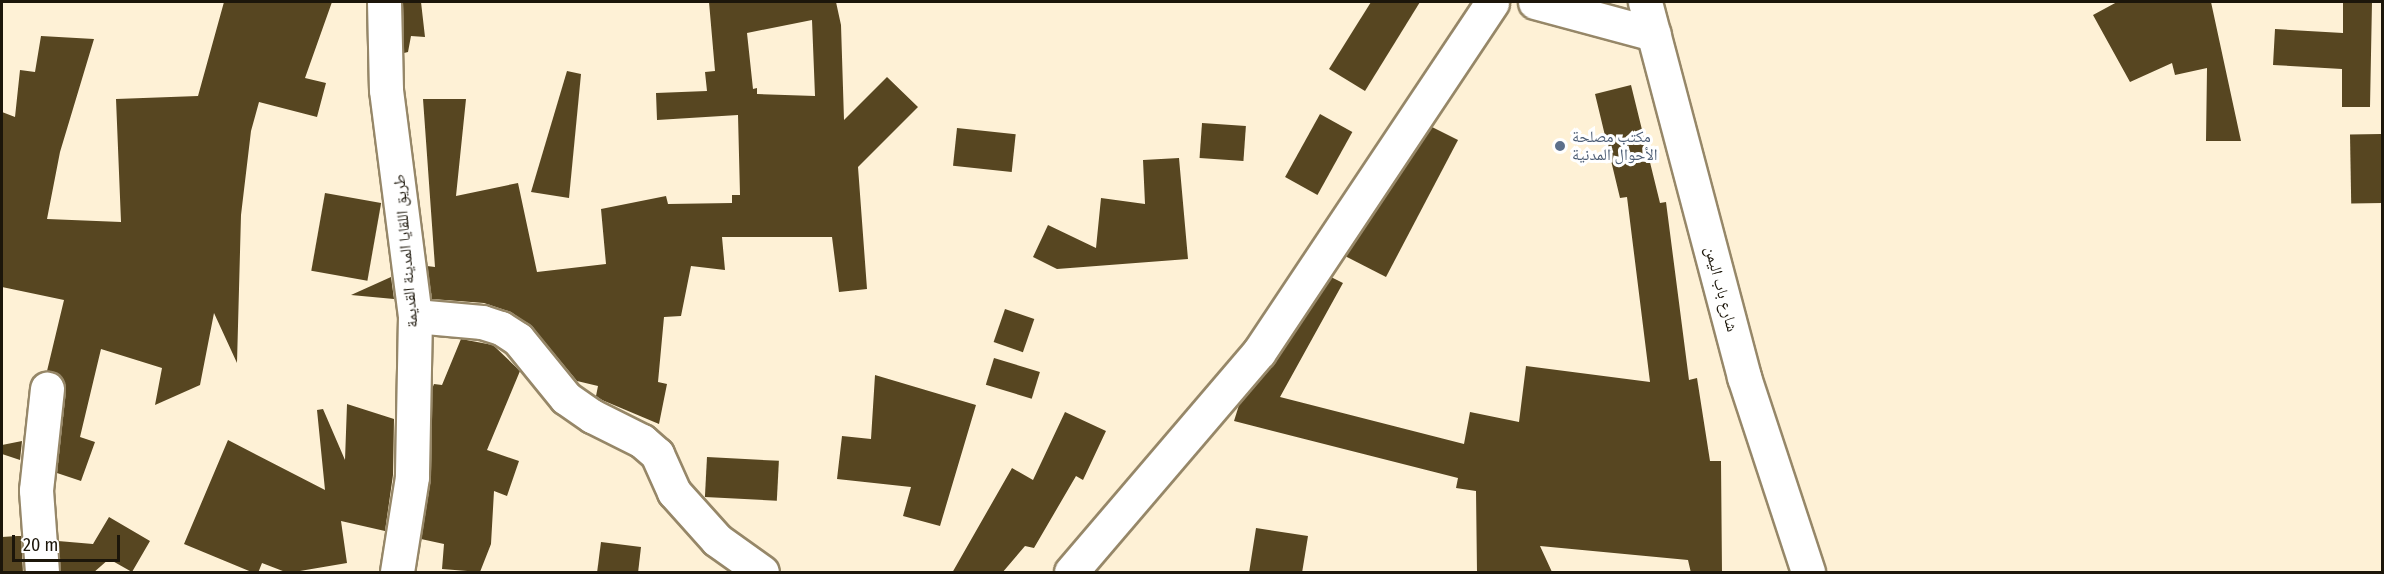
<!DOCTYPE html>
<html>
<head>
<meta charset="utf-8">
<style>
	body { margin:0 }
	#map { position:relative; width:2384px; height:574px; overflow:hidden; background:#fef1d6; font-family:"Fira Sans Condensed","Noto Naskh Arabic",sans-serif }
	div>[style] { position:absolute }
	.building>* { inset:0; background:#574621; transform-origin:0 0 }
	.roads { filter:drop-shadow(2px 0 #968768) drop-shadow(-2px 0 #968768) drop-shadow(0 2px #968768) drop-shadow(0 -2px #968768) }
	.minor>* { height:33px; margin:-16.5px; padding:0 16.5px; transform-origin:16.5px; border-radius:16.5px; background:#fff }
	.dots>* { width:16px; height:16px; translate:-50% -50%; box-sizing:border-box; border:3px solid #fff; border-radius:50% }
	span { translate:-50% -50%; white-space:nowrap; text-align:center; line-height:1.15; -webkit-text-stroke:6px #fff; paint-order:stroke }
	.service-label { font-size:16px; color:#4e5e75 }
	.left { translate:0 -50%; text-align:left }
	.street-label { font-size:16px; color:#1c160a }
	.frame { position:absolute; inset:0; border:3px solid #1c160a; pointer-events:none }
	.scale { position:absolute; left:12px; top:535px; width:108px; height:27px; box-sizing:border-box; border:3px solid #1c160a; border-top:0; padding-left:8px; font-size:18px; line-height:21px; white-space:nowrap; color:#1c160a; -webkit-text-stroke:4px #fff; paint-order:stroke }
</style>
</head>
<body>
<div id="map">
	<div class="building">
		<div style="clip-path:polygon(224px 2px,332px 2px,305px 78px,326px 83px,317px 117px,259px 102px,251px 131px,241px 215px,237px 363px,214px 313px,200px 385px,155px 405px,162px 368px,101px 349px,80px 437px,95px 442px,81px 481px,57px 473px,66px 390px,58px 374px,47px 371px,64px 300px,2px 287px,2px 112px,15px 117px,20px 70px,35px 72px,41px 36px,94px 39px,60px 152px,47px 219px,121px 222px,116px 99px,198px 96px)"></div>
		<div style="clip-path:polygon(403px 2px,421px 2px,425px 37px,411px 36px,408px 52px,404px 53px)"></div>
		<div style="clip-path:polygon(evenodd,709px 2px,836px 2px,841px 25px,844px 120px,887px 77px,918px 107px,858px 167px,867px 289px,839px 292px,832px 237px,722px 237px,725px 270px,691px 266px,681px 316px,664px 317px,658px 382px,667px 384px,659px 424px,602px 400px,596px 396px,598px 386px,577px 381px,532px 327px,511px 312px,484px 303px,432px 299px,427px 266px,435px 267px,423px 99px,466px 99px,456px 196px,518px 183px,537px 272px,606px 264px,601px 209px,666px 196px,668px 204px,732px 203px,732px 195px,740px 195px,738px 115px,657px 120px,656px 93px,707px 91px,705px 72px,715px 71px,709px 2px,812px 20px,815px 96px,757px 94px,757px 88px,753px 89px,747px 33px,812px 20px)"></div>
		<div style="clip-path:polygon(1371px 2px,1420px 2px,1365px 91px,1329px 69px)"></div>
		<div style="clip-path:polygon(2117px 2px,2211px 2px,2241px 141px,2206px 141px,2207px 68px,2175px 75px,2172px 63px,2130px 82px,2093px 15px)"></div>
		<div style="clip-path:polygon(2343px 2px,2372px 2px,2370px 107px,2342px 107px,2342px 69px,2273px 65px,2275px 29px,2343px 33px)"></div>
		<div style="clip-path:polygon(567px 71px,581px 74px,569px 198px,531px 192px)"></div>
		<div style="clip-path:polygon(1631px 85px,1660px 203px,1666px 202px,1689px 380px,1697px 378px,1710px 461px,1721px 461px,1722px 573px,1691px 573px,1688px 560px,1540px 546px,1552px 572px,1477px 572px,1476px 491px,1456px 488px,1458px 478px,1234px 421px,1239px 405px,1275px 363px,1331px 277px,1343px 283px,1280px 397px,1464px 444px,1470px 412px,1519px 422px,1526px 366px,1650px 382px,1627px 197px,1620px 198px,1595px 94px)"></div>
		<div style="left:1320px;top:114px;width:37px;height:72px;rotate:29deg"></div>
		<div style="left:1202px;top:123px;width:44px;height:35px;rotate:4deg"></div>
		<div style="clip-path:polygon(1432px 127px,1458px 140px,1386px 277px,1345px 256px)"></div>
		<div style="left:957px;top:128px;width:59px;height:38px;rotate:6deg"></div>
		<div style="left:2381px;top:134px;width:69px;height:31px;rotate:89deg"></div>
		<div style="clip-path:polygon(1179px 158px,1188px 259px,1057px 269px,1033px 257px,1048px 225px,1096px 248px,1101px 198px,1145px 204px,1143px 160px)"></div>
		<div style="left:325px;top:193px;width:57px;height:79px;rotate:10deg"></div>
		<div style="clip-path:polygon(391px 277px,394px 299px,351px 295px)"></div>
		<div style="left:1005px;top:309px;width:31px;height:35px;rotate:19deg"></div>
		<div style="clip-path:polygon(461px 339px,493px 345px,520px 371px,487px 450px,519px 461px,507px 496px,494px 491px,491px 544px,480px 572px,442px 569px,444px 544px,421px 539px,431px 478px,432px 389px,434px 384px,442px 385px)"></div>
		<div style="left:994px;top:358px;width:48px;height:28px;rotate:17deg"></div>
		<div style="clip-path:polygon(875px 375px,976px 405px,940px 526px,903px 516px,911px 487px,837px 479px,842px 436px,871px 439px)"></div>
		<div style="clip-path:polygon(347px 404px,394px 419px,393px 475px,385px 531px,341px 521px,347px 563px,288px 573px,262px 563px,258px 573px,254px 573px,184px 544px,228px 440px,325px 490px,317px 410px,323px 409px,345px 460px)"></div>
		<div style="clip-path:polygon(1065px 412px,1106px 431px,1083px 480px,1076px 476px,1034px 548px,1025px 546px,1002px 573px,952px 573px,1012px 468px,1033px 480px)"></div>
		<div style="clip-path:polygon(22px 441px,20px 460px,2px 454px,2px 445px)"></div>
		<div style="left:707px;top:457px;width:72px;height:40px;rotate:3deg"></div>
		<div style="clip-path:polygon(109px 517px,150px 541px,132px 572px,109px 559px,93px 573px,60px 573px,58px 541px,93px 544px)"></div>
		<div style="clip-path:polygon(1256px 528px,1308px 536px,1302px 573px,1249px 573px)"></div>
		<div style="clip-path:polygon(17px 536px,21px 536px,23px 573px,2px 573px,2px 537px)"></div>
		<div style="clip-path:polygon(601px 542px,641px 547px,638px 573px,597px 573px)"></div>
	</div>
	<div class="roads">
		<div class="minor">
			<div style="left:384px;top:2px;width:88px;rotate:88.7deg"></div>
			<div style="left:386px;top:90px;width:228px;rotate:82.7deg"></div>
			<div style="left:415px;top:316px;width:161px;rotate:91.1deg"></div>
			<div style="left:412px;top:477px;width:96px;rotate:99deg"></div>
			<div style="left:1535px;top:2px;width:123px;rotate:15.1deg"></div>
			<div style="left:1645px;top:2px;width:388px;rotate:75.2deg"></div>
			<div style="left:1744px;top:377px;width:205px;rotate:71.8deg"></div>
			<div style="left:415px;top:316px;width:67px;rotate:5.1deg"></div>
			<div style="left:482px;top:322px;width:20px;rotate:18deg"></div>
			<div style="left:501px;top:328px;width:20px;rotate:33deg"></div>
			<div style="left:518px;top:339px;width:76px;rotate:50.9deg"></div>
			<div style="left:566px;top:398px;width:32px;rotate:35deg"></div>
			<div style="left:592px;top:416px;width:56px;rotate:26.6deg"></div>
			<div style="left:642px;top:441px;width:20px;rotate:41deg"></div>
			<div style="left:657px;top:454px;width:42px;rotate:65.9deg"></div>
			<div style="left:674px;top:492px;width:64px;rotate:48.1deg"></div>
			<div style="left:717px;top:540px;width:55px;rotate:35.4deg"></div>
			<div style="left:42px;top:572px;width:82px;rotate:-94.2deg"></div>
			<div style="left:36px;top:490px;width:102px;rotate:-83.8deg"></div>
			<div style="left:1071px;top:572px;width:289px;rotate:-49.5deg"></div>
			<div style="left:1259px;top:352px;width:420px;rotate:-56.3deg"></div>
		</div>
	</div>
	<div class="dots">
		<div style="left:1560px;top:146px;background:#5c6f8a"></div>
	</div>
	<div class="service-label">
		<span class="left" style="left:1572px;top:146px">مكتب مصلحة<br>الأحوال المدنية</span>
	</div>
	<div class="street-label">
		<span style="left:406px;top:251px;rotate:-95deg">طريق اللقايا المدينة القديمة</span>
		<span style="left:1721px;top:289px;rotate:75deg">شارع باب اليمن</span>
	</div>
	<div class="frame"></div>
	<div class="scale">20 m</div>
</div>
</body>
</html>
